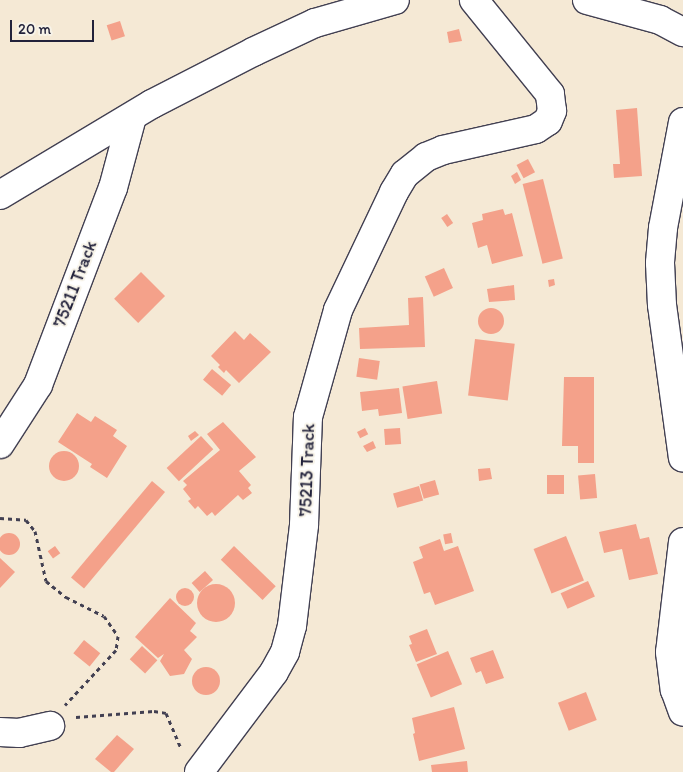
<!DOCTYPE html>
<html>
<head>
<meta charset="utf-8">
<style>
	body { margin:0 }
	#map { position:relative; width:683px; height:772px; overflow:hidden; background:#f5e9d5; font-family:Itim,sans-serif }
	div>[style] { position:absolute }
	.building>* { inset:0; background:#f4a18a; transform-origin:0 0 }
	.round { border-radius:50% }
	.path>* { height:3px; margin-top:-1.5px; transform-origin:0; background:repeating-linear-gradient(90deg,#424052 0 4px,transparent 0 8px) }
	.roads { filter:drop-shadow(1px 0 #424052) drop-shadow(-1px 0 #424052) drop-shadow(0 1px #424052) drop-shadow(0 -1px #424052) }
	.minor>* { height:28px; margin:-14px; padding:0 14px; transform-origin:14px; border-radius:14px; background:#fff }
	.tertiary>* { height:28px; margin:-14px; padding:0 14px; transform-origin:14px; border-radius:14px; background:#fff }
	span { translate:-50% -50%; white-space:nowrap; text-align:center; line-height:1.15; -webkit-text-stroke:4px #f7f3e8; paint-order:stroke }
	.street-label { font-size:18px; color:#22223b }
	.scale { position:absolute; left:10px; top:20px; width:84px; height:22px; box-sizing:border-box; border:2px solid #22223b; border-top:0; padding-left:6px; font-size:15px; line-height:18px; white-space:nowrap; color:#22223b; -webkit-text-stroke:4px #f7f3e8; paint-order:stroke }
</style>
</head>
<body>
<div id="map">
	<div class="building">
		<div style="left:120px;top:21px;width:16px;height:14px;rotate:72deg"></div>
		<div style="clip-path:polygon(459px 29px,462px 41px,449px 43px,447px 32px)"></div>
		<div style="clip-path:polygon(637px 108px,642px 176px,614px 178px,613px 164px,620px 164px,616px 110px)"></div>
		<div style="left:528px;top:159px;width:15px;height:13px;rotate:62deg"></div>
		<div style="clip-path:polygon(517px 172px,521px 180px,515px 184px,511px 176px)"></div>
		<div style="left:543px;top:179px;width:82px;height:21px;rotate:76deg"></div>
		<div style="clip-path:polygon(503px 209px,505px 215px,512px 213px,523px 256px,492px 264px,487px 245px,478px 248px,472px 223px,483px 220px,482px 214px)"></div>
		<div style="left:447px;top:214px;width:11px;height:7px;rotate:56deg"></div>
		<div style="left:444px;top:268px;width:22px;height:21px;rotate:66deg"></div>
		<div style="left:141px;top:272px;width:34px;height:38px;rotate:45deg"></div>
		<div style="clip-path:polygon(554px 279px,555px 285px,549px 287px,548px 280px)"></div>
		<div style="clip-path:polygon(514px 285px,515px 300px,489px 302px,487px 289px)"></div>
		<div style="clip-path:polygon(423px 297px,425px 347px,360px 349px,359px 328px,409px 325px,408px 298px)"></div>
		<div class="round" style="left:478px;top:308px;width:26px;height:26px"></div>
		<div style="clip-path:polygon(235px 331px,244px 340px,250px 333px,271px 352px,239px 383px,226px 370px,224px 373px,218px 367px,220px 365px,211px 356px)"></div>
		<div style="left:475px;top:339px;width:40px;height:57px;rotate:7deg"></div>
		<div style="left:359px;top:358px;width:21px;height:19px;rotate:8deg"></div>
		<div style="left:212px;top:369px;width:25px;height:14px;rotate:40deg"></div>
		<div style="clip-path:polygon(564px 377px,594px 377px,594px 463px,578px 463px,578px 446px,562px 446px)"></div>
		<div style="left:437px;top:381px;width:33px;height:35px;rotate:81deg"></div>
		<div style="clip-path:polygon(399px 388px,402px 413px,379px 416px,378px 409px,362px 411px,360px 392px)"></div>
		<div style="clip-path:polygon(77px 413px,91px 422px,95px 416px,117px 430px,113px 436px,127px 446px,107px 478px,90px 467px,92px 464px,58px 442px)"></div>
		<div style="clip-path:polygon(223px 422px,256px 457px,239px 471px,251px 485px,248px 488px,252px 493px,243px 500px,238px 495px,215px 516px,212px 512px,207px 516px,198px 506px,195px 509px,188px 501px,191px 499px,183px 489px,187px 485px,183px 481px,220px 450px,207px 434px)"></div>
		<div style="left:365px;top:428px;width:7px;height:9px;rotate:63deg"></div>
		<div style="left:400px;top:428px;width:16px;height:16px;rotate:86deg"></div>
		<div style="clip-path:polygon(195px 431px,199px 435px,191px 441px,188px 436px)"></div>
		<div style="left:201px;top:436px;width:18px;height:47px;rotate:47deg"></div>
		<div style="clip-path:polygon(373px 441px,376px 448px,367px 452px,363px 446px)"></div>
		<div class="round" style="left:49px;top:451px;width:30px;height:30px"></div>
		<div style="clip-path:polygon(490px 468px,492px 479px,479px 481px,478px 469px)"></div>
		<div style="left:595px;top:474px;width:24px;height:17px;rotate:85deg"></div>
		<div style="left:547px;top:475px;width:17px;height:19px"></div>
		<div style="left:435px;top:480px;width:15px;height:16px;rotate:74deg"></div>
		<div style="left:152px;top:481px;width:17px;height:126px;rotate:40deg"></div>
		<div style="left:419px;top:486px;width:15px;height:27px;rotate:74deg"></div>
		<div style="clip-path:polygon(636px 524px,640px 539px,649px 537px,658px 574px,629px 580px,622px 549px,604px 553px,599px 532px)"></div>
		<div class="round" style="left:-2px;top:533px;width:22px;height:22px"></div>
		<div style="left:451px;top:533px;width:10px;height:8px;rotate:79deg"></div>
		<div style="left:566px;top:536px;width:48px;height:35px;rotate:68deg"></div>
		<div style="clip-path:polygon(440px 539px,444px 551px,458px 546px,474px 591px,435px 605px,430px 592px,424px 594px,413px 562px,423px 558px,419px 547px)"></div>
		<div style="left:55px;top:546px;width:9px;height:9px;rotate:54deg"></div>
		<div style="left:234px;top:546px;width:58px;height:19px;rotate:44deg"></div>
		<div style="clip-path:polygon(0 558px,15px 572px,0 588px)"></div>
		<div style="left:205px;top:571px;width:12px;height:18px;rotate:48deg"></div>
		<div style="left:588px;top:581px;width:17px;height:30px;rotate:66deg"></div>
		<div class="round" style="left:197px;top:584px;width:38px;height:38px"></div>
		<div class="round" style="left:176px;top:588px;width:18px;height:18px"></div>
		<div style="clip-path:polygon(170px 598px,196px 623px,190px 631px,197px 637px,184px 650px,192px 659px,184px 674px,170px 676px,160px 661px,164px 654px,158px 658px,135px 637px)"></div>
		<div style="clip-path:polygon(427px 629px,437px 654px,416px 662px,409px 645px,412px 644px,409px 636px)"></div>
		<div style="left:84px;top:640px;width:21px;height:17px;rotate:39deg"></div>
		<div style="left:142px;top:646px;width:21px;height:18px;rotate:43deg"></div>
		<div style="clip-path:polygon(493px 650px,504px 678px,486px 684px,481px 671px,476px 673px,470px 658px)"></div>
		<div style="left:448px;top:651px;width:36px;height:34px;rotate:67deg"></div>
		<div class="round" style="left:192px;top:667px;width:28px;height:28px"></div>
		<div style="left:586px;top:692px;width:30px;height:30px;rotate:69deg"></div>
		<div style="clip-path:polygon(454px 707px,465px 749px,419px 761px,413px 734px,415px 733px,412px 718px)"></div>
		<div style="clip-path:polygon(117px 735px,134px 749px,114px 772px,111px 772px,95px 759px)"></div>
		<div style="clip-path:polygon(467px 761px,468px 772px,432px 772px,431px 765px)"></div>
	</div>
	<div class="path">
		<div style="left:0;top:518px;width:26px;rotate:4deg"></div>
		<div style="left:26px;top:520px;width:14px;rotate:51deg"></div>
		<div style="left:35px;top:531px;width:51px;rotate:77.6deg"></div>
		<div style="left:46px;top:581px;width:26px;rotate:39deg"></div>
		<div style="left:66px;top:597px;width:42px;rotate:26.6deg"></div>
		<div style="left:104px;top:616px;width:24px;rotate:55deg"></div>
		<div style="left:118px;top:636px;width:14px;rotate:98deg"></div>
		<div style="left:116px;top:650px;width:75px;rotate:132.8deg"></div>
		<div style="left:76px;top:717px;width:78px;rotate:-4.4deg"></div>
		<div style="left:154px;top:711px;width:12px;rotate:9deg"></div>
		<div style="left:166px;top:713px;width:39px;rotate:67deg"></div>
	</div>
	<div class="roads">
		<div class="minor">
			<div style="left:683px;top:122px;width:108px;rotate:100.7deg"></div>
			<div style="left:663px;top:228px;width:35px;rotate:95deg"></div>
			<div style="left:660px;top:263px;width:42px;rotate:87.3deg"></div>
			<div style="left:662px;top:305px;width:154px;rotate:82.2deg"></div>
			<div style="left:0;top:444px;width:70px;rotate:-57.2deg"></div>
			<div style="left:38px;top:385px;width:211px;rotate:-69.2deg"></div>
			<div style="left:113px;top:188px;width:73px;rotate:-75deg"></div>
			<div style="left:683px;top:542px;width:111px;rotate:96.7deg"></div>
			<div style="left:670px;top:652px;width:38px;rotate:83deg"></div>
			<div style="left:675px;top:690px;width:23px;rotate:70deg"></div>
			<div style="left:0;top:732px;width:19px;rotate:3deg"></div>
			<div style="left:19px;top:733px;width:32px;rotate:-13deg"></div>
			<div style="left:199px;top:772px;width:125px;rotate:-53.1deg"></div>
			<div style="left:274px;top:672px;width:23px;rotate:-61deg"></div>
			<div style="left:285px;top:652px;width:27px;rotate:-75deg"></div>
			<div style="left:292px;top:626px;width:102px;rotate:-83.2deg"></div>
			<div style="left:304px;top:525px;width:108px;rotate:-87.9deg"></div>
			<div style="left:308px;top:417px;width:111px;rotate:-74.3deg"></div>
			<div style="left:338px;top:310px;width:131px;rotate:-64.6deg"></div>
			<div style="left:394px;top:192px;width:21px;rotate:-59deg"></div>
			<div style="left:405px;top:174px;width:27px;rotate:-39deg"></div>
			<div style="left:426px;top:157px;width:18px;rotate:-22deg"></div>
			<div style="left:443px;top:150px;width:95px;rotate:-12.7deg"></div>
			<div style="left:536px;top:129px;width:14px;rotate:-34deg"></div>
			<div style="left:548px;top:121px;width:11px;rotate:-68deg"></div>
			<div style="left:552px;top:111px;width:17px;rotate:-97deg"></div>
			<div style="left:550px;top:94px;width:121px;rotate:-129deg"></div>
		</div>
		<div class="tertiary">
			<div style="left:587px;top:0;width:76px;rotate:15.3deg"></div>
			<div style="left:660px;top:20px;width:26px;rotate:28deg"></div>
			<div style="left:0;top:195px;width:177px;rotate:-30.9deg"></div>
			<div style="left:152px;top:104px;width:114px;rotate:-27.2deg"></div>
			<div style="left:253px;top:52px;width:68px;rotate:-25.1deg"></div>
			<div style="left:315px;top:23px;width:83px;rotate:-16deg"></div>
		</div>
	</div>
	<div class="street-label">
		<span style="left:75px;top:284px;rotate:-69deg">75211 Track</span>
		<span style="left:307px;top:470px;rotate:-88deg">75213 Track</span>
	</div>
	<div class="scale">20 m</div>
</div>
</body>
</html>
